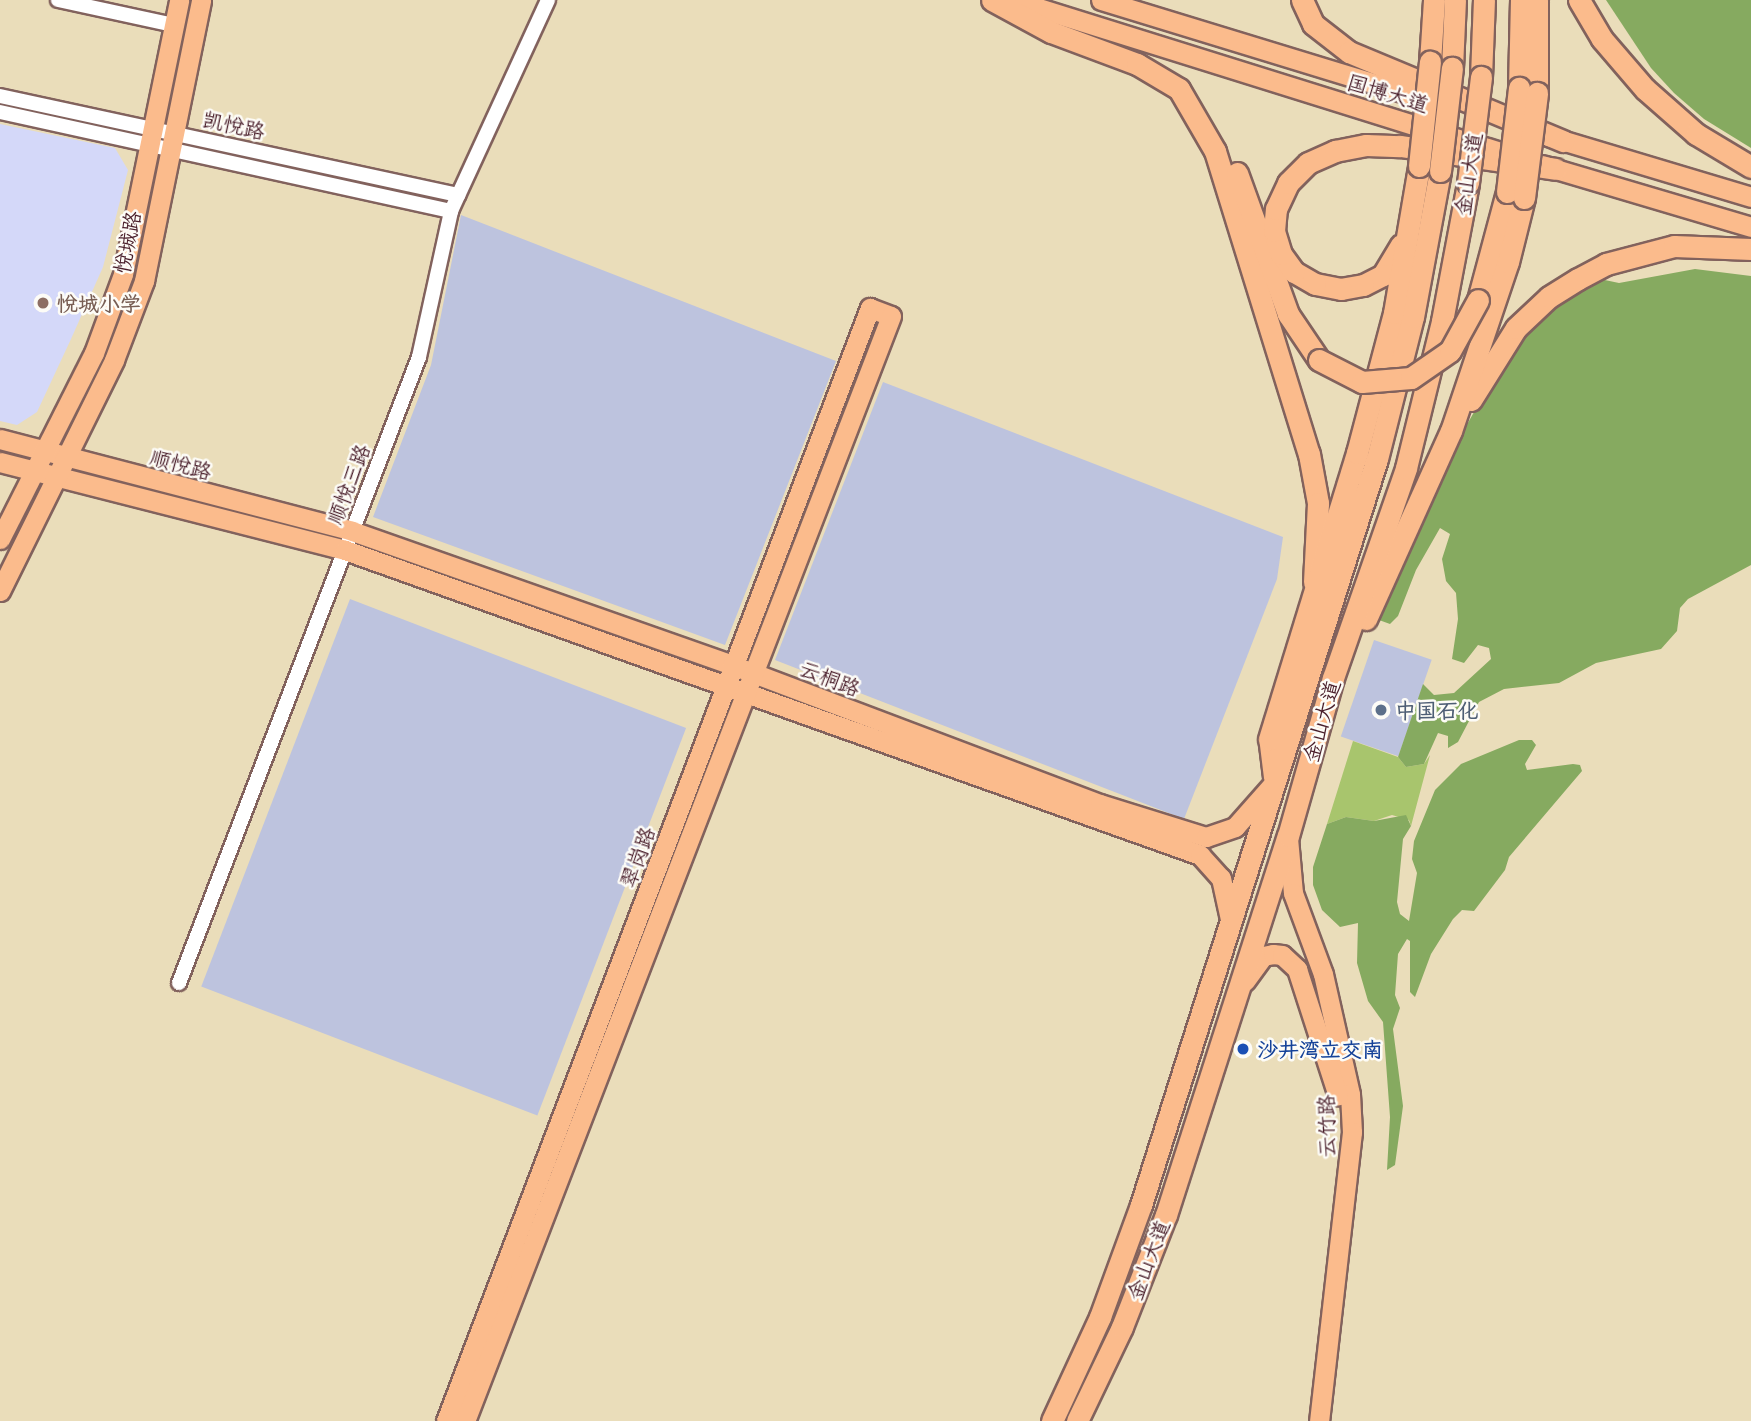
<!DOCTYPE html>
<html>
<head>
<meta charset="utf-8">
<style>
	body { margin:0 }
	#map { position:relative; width:1751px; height:1421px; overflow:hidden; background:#eaddba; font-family:Mali,"LXGW WenKai TC",sans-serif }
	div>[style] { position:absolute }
	.built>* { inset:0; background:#d4d8f9 }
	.industrial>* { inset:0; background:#bdc3de; transform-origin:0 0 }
	.green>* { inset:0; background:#a8c56d }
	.forest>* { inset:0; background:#86aa60 }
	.roads { filter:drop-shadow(2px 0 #82625d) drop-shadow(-2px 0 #82625d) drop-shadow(0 2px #82625d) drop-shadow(0 -2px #82625d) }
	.minor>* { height:14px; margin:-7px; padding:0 7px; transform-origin:7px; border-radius:7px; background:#fff }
	.major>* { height:19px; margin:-9.5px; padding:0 9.5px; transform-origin:9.5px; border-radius:9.5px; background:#fbbb8c }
	.highway>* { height:21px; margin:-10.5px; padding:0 10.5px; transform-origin:10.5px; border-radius:10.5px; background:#fbbb8c }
	.bridges { filter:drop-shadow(2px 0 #82625d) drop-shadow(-2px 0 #82625d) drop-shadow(0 2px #82625d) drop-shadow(0 -2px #82625d) }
	.highway-bridge>* { height:21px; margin:-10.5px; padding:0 10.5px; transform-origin:10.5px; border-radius:10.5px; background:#fbbb8c }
	.dots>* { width:19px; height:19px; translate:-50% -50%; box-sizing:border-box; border:4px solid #fdfcf7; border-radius:50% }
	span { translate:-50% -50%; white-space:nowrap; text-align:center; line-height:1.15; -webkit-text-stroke:5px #fdfcf7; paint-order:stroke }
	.street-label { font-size:21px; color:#4a1f2b }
	.education-label { font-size:21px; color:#785e54; font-weight:700 }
	.left { translate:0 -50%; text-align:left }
	.service-label { font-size:21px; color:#4e5e75; font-weight:700 }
	.transit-label { font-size:21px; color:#164399; font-weight:700 }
</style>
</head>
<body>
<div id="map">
	<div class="built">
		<div style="clip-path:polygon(0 124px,115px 148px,128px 170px,103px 267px,71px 339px,37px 412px,17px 425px,0 421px)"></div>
	</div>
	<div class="industrial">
		<div style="clip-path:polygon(461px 215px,836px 361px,725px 645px,373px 517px,431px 365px)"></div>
		<div style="clip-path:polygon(883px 382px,1283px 537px,1277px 579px,1184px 819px,775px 660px)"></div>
		<div style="left:350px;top:599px;width:360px;height:415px;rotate:21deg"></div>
		<div style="left:1374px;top:640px;width:61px;height:102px;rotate:19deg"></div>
	</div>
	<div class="green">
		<div style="clip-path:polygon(1353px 741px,1398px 757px,1406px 767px,1424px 764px,1430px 755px,1411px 826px,1409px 820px,1392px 815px,1374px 821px,1346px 817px,1327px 824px)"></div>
	</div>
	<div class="forest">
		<div style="clip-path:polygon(1606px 0,1751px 0,1751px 148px,1704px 119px,1674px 93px,1651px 68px)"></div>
		<div style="clip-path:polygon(1695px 269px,1751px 276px,1751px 565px,1688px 599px,1680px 608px,1677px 631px,1661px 649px,1596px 663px,1559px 683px,1504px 689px,1479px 702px,1458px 742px,1448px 748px,1448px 736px,1438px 733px,1424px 764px,1406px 767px,1398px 757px,1423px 684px,1434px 695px,1454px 693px,1491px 659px,1489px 648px,1478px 645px,1464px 663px,1452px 659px,1458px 619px,1456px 593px,1446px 581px,1442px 559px,1450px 534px,1440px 528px,1416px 570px,1398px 616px,1390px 624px,1379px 620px,1461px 435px,1490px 384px,1516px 345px,1568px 297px,1600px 279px,1619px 283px)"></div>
		<div style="clip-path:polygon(1519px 740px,1532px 740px,1536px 745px,1525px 764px,1527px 770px,1573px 764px,1580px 765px,1582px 771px,1509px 857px,1505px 870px,1474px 911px,1462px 910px,1453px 919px,1431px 954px,1415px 997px,1410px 992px,1410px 941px,1407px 939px,1398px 954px,1395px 995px,1400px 1008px,1393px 1029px,1403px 1106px,1395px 1165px,1387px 1170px,1390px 1117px,1383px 1022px,1368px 1001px,1357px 963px,1358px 923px,1340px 927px,1322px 910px,1313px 885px,1313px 867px,1327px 824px,1346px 817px,1374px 821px,1406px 815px,1411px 826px,1403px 839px,1397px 902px,1400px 914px,1409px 921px,1417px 873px,1412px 859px,1414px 841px,1435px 790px,1461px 764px)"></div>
	</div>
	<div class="roads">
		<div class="minor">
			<div style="left:58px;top:0;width:119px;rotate:12.2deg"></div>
			<div style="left:0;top:96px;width:469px;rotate:12.2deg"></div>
			<div style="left:0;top:112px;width:462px;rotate:12.4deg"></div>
			<div style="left:179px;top:983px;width:670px;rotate:-69.02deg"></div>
			<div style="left:419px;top:357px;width:149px;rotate:-77.6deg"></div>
			<div style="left:451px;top:211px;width:232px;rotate:-65.3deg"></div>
		</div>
		<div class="major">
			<div style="left:1013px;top:0;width:524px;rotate:17.33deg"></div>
			<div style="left:1101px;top:0;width:352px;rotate:17deg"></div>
			<div style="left:1548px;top:136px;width:212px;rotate:16.7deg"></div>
			<div style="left:1542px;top:165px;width:218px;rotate:16.5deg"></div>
			<div style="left:0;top:439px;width:364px;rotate:14.6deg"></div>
			<div style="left:352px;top:531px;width:403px;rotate:19.4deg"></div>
			<div style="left:732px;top:665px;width:393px;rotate:20.7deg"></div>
			<div style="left:1100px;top:804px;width:111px;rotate:17.3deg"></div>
			<div style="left:1206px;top:837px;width:31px;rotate:-19deg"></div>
			<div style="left:1235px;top:827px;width:57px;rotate:-48.5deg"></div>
			<div style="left:0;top:462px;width:356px;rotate:14.3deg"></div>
			<div style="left:345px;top:550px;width:908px;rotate:19.63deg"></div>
			<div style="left:1200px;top:855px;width:31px;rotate:48deg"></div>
			<div style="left:1221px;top:878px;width:47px;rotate:77.7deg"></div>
			<div style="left:0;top:539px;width:208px;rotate:-63.2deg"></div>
			<div style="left:94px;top:353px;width:84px;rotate:-69.8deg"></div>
			<div style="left:123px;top:274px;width:280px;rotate:-78.4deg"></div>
			<div style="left:0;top:591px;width:258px;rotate:-63.7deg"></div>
			<div style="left:114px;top:360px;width:85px;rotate:-69.2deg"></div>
			<div style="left:144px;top:281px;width:287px;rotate:-78.5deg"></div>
			<div style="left:1288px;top:838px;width:55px;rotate:84.8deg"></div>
			<div style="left:1293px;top:893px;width:86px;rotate:69.7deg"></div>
			<div style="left:1323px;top:974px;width:123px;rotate:77.3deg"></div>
			<div style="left:1350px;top:1094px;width:38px;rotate:87deg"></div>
			<div style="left:1352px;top:1132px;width:291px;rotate:96.5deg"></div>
			<div style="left:1245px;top:981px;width:31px;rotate:-54deg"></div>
			<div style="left:1263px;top:956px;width:10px;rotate:-11deg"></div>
			<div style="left:1273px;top:954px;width:9px;rotate:6deg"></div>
			<div style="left:1282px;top:955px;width:21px;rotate:43deg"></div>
			<div style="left:1297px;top:969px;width:133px;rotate:72.1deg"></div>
			<div style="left:446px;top:1421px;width:1191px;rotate:-69.15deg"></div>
			<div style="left:870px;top:308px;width:22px;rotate:21deg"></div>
			<div style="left:891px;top:316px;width:1184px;rotate:111.08deg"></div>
		</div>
		<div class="highway">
			<div style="left:992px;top:0;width:67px;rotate:28.5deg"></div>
			<div style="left:1051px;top:32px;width:92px;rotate:20.4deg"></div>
			<div style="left:1137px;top:64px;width:49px;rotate:30.8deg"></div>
			<div style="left:1179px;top:89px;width:72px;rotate:59.9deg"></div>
			<div style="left:1215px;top:151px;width:317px;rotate:72.8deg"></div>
			<div style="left:1309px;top:454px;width:50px;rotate:79.6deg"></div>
			<div style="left:1318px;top:503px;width:79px;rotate:92.9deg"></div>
			<div style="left:1302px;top:0;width:26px;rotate:65deg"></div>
			<div style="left:1313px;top:24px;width:46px;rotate:37.9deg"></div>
			<div style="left:1349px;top:52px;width:232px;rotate:22.6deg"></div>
			<div style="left:1579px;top:0;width:45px;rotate:59.5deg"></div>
			<div style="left:1602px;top:39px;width:66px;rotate:49.3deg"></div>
			<div style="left:1645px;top:89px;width:68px;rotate:41.4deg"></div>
			<div style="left:1696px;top:134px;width:64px;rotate:31deg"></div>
			<div style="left:1430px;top:62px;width:62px;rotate:-86.3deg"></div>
			<div style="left:1452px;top:68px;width:68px;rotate:-87.5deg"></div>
			<div style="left:1481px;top:77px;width:77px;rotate:-87.8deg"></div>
			<div style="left:1519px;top:88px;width:88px;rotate:-88.7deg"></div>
			<div style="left:1537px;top:93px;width:93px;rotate:-90deg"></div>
			<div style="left:1237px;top:173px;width:150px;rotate:70.1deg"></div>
			<div style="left:1288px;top:314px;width:55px;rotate:56deg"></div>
			<div style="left:1401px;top:245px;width:35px;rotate:121deg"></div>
			<div style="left:1383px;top:275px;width:22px;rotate:153deg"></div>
			<div style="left:1363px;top:285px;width:22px;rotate:170deg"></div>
			<div style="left:1341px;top:289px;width:26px;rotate:-169deg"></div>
			<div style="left:1315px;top:284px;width:24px;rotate:-150deg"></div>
			<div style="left:1294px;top:272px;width:22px;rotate:-126deg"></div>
			<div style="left:1281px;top:254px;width:24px;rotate:-107deg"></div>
			<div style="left:1274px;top:231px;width:22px;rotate:-85deg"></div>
			<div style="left:1276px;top:209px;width:29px;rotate:-65deg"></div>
			<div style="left:1288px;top:183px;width:28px;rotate:-45deg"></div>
			<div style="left:1308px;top:163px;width:30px;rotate:-24deg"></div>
			<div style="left:1335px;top:151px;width:32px;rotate:-11deg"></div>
			<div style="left:1366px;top:145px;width:34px;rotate:2deg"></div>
			<div style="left:1400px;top:146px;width:157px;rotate:8.4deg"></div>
			<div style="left:1478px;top:300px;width:112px;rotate:-75deg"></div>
			<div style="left:1471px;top:400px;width:85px;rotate:-58deg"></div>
			<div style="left:1516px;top:328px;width:45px;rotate:-43.2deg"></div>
			<div style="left:1549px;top:297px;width:34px;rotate:-32deg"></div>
			<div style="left:1578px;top:279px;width:32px;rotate:-28deg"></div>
			<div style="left:1606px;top:264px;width:70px;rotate:-14.8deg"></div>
			<div style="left:1674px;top:246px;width:77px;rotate:2.2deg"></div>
			<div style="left:1366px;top:619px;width:206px;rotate:-65.7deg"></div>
			<div style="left:1451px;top:431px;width:178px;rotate:-71.4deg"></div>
			<div style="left:1508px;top:262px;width:66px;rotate:-76deg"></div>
			<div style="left:1274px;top:777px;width:38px;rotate:-97deg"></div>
			<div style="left:1269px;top:739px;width:299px;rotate:-72.9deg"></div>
			<div style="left:1357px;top:453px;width:145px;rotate:-75.2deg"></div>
			<div style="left:1394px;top:313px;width:149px;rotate:-80.3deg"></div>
			<div style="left:1052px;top:1421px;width:115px;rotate:-65.2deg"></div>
			<div style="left:1100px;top:1317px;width:119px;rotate:-69.9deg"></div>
			<div style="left:1141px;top:1205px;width:782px;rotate:-72.45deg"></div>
			<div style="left:1377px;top:459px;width:146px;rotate:-75.8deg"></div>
			<div style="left:1413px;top:317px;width:148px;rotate:-79.5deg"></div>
			<div style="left:1077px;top:1421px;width:104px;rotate:-64.4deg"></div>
			<div style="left:1122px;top:1327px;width:120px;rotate:-68.6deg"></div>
			<div style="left:1166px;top:1215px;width:398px;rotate:-72.2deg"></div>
			<div style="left:1288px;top:836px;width:164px;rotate:-74.1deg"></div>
			<div style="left:1333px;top:678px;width:222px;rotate:-70.8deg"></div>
			<div style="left:1406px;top:468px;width:151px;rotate:-76.2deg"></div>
			<div style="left:1442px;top:321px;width:140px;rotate:-79.3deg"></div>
		</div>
	</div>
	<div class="bridges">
		<div class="highway-bridge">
			<div style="left:1419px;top:166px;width:105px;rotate:-84deg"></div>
			<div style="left:1440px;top:171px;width:104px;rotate:-83.4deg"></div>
			<div style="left:1468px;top:183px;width:107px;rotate:-83deg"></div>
			<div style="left:1507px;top:192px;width:105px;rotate:-83.4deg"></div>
			<div style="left:1524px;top:198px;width:106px;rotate:-82.9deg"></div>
			<div style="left:1319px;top:360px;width:48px;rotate:27.1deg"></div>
			<div style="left:1362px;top:382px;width:49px;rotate:-4.7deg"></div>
			<div style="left:1411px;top:378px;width:47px;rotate:-34.7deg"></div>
			<div style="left:1450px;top:351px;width:58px;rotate:-61.2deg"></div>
		</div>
	</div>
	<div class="dots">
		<div style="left:43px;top:303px;background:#8d6e63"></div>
		<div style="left:1381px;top:710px;background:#5c6f8a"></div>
		<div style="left:1243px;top:1049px;background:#1a4fb4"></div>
	</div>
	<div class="street-label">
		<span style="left:1388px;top:93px;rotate:17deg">国博大道</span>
		<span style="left:234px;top:125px;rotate:12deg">凯悦路</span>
		<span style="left:1468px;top:174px;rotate:-81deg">金山大道</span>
		<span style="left:127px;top:242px;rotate:-79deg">悦城路</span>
		<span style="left:181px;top:464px;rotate:15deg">顺悦路</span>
		<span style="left:348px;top:484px;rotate:-69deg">顺悦三路</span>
		<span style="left:830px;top:678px;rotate:21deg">云桐路</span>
		<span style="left:1321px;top:721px;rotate:-74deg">金山大道</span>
		<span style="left:637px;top:857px;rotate:-70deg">翠岗路</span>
		<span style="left:1326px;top:1126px;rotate:-91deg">云竹路</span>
		<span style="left:1148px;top:1260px;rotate:-69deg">金山大道</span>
	</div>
	<div class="education-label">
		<span class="left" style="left:57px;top:303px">悦城小学</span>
	</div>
	<div class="service-label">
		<span class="left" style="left:1395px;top:710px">中国石化</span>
	</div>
	<div class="transit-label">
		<span class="left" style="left:1257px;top:1049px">沙井湾立交南</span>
	</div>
</div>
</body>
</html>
